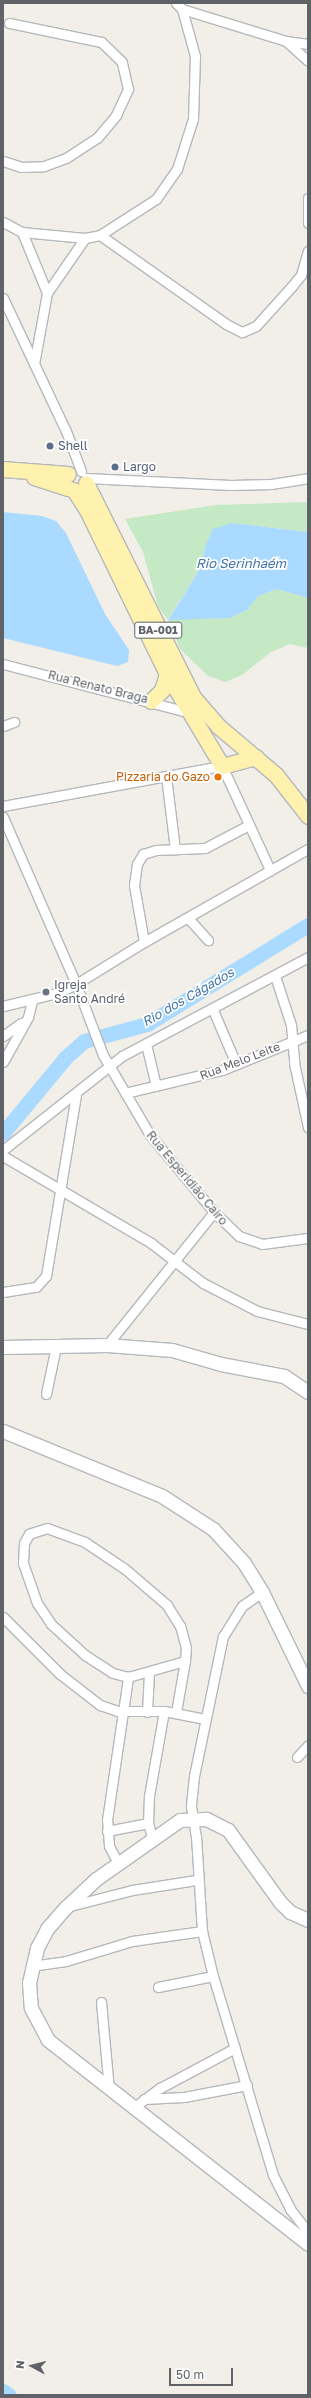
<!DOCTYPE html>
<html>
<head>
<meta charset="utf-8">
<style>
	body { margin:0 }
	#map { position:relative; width:311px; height:2398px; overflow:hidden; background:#f1efe8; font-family:"Golos Text",sans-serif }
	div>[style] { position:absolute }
	.green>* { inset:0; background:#c5e8c5 }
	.water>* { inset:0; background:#aadaff }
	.river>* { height:15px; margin:-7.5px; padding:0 7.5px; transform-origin:7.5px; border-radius:7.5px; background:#aadaff }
	.roads { filter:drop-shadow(1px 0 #b5b8bc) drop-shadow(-1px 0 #b5b8bc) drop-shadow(0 1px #b5b8bc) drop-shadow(0 -1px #b5b8bc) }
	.minor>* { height:9px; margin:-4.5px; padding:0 4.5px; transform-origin:4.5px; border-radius:4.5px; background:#fff }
	.secondary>* { height:13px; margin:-6.5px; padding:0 6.5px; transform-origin:6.5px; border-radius:6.5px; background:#fff }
	.primary>* { height:15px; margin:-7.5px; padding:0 7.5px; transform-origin:7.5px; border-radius:7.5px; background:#fff2af }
	.dots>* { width:11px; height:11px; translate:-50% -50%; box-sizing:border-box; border:2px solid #fff; border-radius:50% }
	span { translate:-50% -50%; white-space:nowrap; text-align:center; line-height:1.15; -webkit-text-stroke:3.5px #fff; paint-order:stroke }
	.shield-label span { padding:1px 3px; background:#fff; border:1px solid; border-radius:3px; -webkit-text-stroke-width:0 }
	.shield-label { font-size:11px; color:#5f6368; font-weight:700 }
	.service-label { font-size:12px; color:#4e5e75 }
	.left { translate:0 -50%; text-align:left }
	.street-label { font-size:12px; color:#5f6368 }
	.food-label { font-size:12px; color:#c56008 }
	.right { translate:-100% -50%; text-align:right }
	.worship-label { font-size:12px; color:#5b616d }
	.water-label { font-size:13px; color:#4174aa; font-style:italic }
	.frame { position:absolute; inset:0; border:4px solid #5f6368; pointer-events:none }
	.north { position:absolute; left:12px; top:2346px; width:40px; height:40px; -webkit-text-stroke:3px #fff; paint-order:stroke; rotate:277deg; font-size:11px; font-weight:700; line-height:16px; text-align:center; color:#5f6368 }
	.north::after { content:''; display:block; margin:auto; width:14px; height:18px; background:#5f6368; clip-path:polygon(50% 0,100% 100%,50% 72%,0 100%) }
	.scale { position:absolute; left:169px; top:2368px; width:64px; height:18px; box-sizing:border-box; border:2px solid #5f6368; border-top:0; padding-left:5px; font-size:12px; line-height:14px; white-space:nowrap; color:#5f6368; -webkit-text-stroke:3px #fff; paint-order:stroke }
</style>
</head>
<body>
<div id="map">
	<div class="green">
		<div style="clip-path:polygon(308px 502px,308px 532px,232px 523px,205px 547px,201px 567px,168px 619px,230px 618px,247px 610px,258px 596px,277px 589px,308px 598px,308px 648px,290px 644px,271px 652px,242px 675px,225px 682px,208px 676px,180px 649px,168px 620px,158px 606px,143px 552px,125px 519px,216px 505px)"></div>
	</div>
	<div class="water">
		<div style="clip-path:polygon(3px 512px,42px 516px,56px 521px,66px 533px,105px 614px,129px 650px,128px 662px,117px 666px,3px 638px)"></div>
		<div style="clip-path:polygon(232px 523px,308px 532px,308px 598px,277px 589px,258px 596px,247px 610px,230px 618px,168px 620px,201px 567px,205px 547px,213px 529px)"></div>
	</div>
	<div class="river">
		<div style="left:3px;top:1133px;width:97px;rotate:-50.4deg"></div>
		<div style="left:65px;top:1058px;width:25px;rotate:-42deg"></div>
		<div style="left:84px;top:1041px;width:65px;rotate:-15.1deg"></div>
		<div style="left:147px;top:1024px;width:189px;rotate:-31.6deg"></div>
		<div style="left:3px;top:2391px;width:7px;rotate:34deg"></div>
	</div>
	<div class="roads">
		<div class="minor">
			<div style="left:176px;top:3px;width:8px;rotate:45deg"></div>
			<div style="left:182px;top:9px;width:109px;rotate:17.1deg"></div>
			<div style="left:286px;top:41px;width:22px;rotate:8deg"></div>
			<div style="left:287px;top:42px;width:28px;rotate:42deg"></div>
			<div style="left:3px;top:161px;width:19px;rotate:18deg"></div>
			<div style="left:21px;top:167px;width:23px;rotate:-2deg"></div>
			<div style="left:44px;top:166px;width:23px;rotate:-20deg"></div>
			<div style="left:66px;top:158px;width:37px;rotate:-33deg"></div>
			<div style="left:97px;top:138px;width:30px;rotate:-50deg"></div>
			<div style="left:116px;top:115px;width:29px;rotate:-65deg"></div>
			<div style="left:128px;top:89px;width:28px;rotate:-103deg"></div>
			<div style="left:122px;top:62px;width:29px;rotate:-136deg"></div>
			<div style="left:101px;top:42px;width:94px;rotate:-168.3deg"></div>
			<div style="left:308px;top:198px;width:25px;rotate:90deg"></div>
			<div style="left:3px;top:222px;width:21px;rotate:28deg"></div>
			<div style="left:22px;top:232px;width:63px;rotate:5.4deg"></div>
			<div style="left:85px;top:238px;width:15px;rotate:-11deg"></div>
			<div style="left:100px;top:235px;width:67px;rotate:-32.7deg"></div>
			<div style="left:156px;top:199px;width:37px;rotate:-55deg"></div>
			<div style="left:177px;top:169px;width:52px;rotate:-72.3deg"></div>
			<div style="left:193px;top:119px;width:63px;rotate:-88.2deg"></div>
			<div style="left:195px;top:56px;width:49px;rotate:-105.5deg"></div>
			<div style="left:22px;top:232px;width:66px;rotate:67.7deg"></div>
			<div style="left:100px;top:235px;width:154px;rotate:35.2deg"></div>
			<div style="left:226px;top:324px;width:18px;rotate:27deg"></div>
			<div style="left:242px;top:332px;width:15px;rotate:-23deg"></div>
			<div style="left:256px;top:326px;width:54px;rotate:-48deg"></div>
			<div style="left:292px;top:286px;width:14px;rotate:-51deg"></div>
			<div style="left:301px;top:275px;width:25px;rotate:-74deg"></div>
			<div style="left:3px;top:298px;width:147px;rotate:64.7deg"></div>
			<div style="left:66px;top:431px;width:43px;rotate:69.4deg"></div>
			<div style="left:34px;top:364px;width:72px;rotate:-79.6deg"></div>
			<div style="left:47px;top:293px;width:67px;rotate:-55.4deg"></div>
			<div style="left:86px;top:478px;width:145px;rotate:2.8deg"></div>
			<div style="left:231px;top:485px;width:40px;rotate:-1.4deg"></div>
			<div style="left:271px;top:484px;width:37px;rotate:-9deg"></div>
			<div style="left:3px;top:664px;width:194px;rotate:14.6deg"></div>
			<div style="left:3px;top:726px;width:12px;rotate:-20deg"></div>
			<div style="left:166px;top:776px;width:74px;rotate:83deg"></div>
			<div style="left:3px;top:806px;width:223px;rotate:-10.4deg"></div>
			<div style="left:222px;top:766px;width:115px;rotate:65.2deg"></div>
			<div style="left:3px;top:817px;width:182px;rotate:66.4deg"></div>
			<div style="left:76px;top:984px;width:76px;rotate:69.2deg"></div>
			<div style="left:103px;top:1055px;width:93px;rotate:59.6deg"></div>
			<div style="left:150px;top:1135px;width:100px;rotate:50.3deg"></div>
			<div style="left:214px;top:1212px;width:35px;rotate:44deg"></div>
			<div style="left:239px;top:1236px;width:24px;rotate:19deg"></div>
			<div style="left:262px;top:1244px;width:46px;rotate:-7.4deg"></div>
			<div style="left:188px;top:918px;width:30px;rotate:48deg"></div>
			<div style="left:144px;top:942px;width:58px;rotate:-100deg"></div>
			<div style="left:134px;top:885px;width:21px;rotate:-82deg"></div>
			<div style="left:137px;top:864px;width:12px;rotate:-59deg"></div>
			<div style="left:143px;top:854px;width:14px;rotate:-17deg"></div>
			<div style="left:156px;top:850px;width:49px;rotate:-2.3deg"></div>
			<div style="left:205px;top:848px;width:50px;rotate:-27.6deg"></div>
			<div style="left:275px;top:976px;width:52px;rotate:71.9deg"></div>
			<div style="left:291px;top:1025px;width:38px;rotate:85deg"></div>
			<div style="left:294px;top:1063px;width:66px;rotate:77.7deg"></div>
			<div style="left:3px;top:1006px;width:56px;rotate:-13.5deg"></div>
			<div style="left:57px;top:993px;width:21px;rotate:-25deg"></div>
			<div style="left:76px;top:984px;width:80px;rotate:-31.7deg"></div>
			<div style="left:144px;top:942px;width:189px;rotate:-29.6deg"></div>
			<div style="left:213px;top:1010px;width:59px;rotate:66.9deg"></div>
			<div style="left:3px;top:1036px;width:22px;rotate:-36deg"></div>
			<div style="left:146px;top:1044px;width:43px;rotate:76.6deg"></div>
			<div style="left:3px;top:1062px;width:51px;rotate:-60.9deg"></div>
			<div style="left:28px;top:1017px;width:16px;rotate:-76deg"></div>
			<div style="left:125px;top:1093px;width:100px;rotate:-13.3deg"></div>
			<div style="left:222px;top:1070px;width:93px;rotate:-22.1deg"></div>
			<div style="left:3px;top:1150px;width:152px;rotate:-38.3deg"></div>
			<div style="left:122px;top:1056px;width:211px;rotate:-28deg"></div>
			<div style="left:3px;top:1156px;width:172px;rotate:30.4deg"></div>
			<div style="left:151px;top:1243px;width:66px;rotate:37.6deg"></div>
			<div style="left:203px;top:1283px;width:61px;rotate:27.4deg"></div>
			<div style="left:257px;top:1311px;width:53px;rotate:14.3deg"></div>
			<div style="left:3px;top:1292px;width:33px;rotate:-9deg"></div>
			<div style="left:36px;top:1287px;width:15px;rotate:-48deg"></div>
			<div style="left:46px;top:1276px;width:183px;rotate:-80.6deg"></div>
			<div style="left:107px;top:1345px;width:171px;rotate:-51.2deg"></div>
			<div style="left:46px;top:1394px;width:49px;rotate:-78.2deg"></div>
			<div style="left:262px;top:1592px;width:24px;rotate:145deg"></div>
			<div style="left:242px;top:1606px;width:36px;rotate:122deg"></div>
			<div style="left:223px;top:1636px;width:143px;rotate:101.7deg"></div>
			<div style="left:194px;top:1776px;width:30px;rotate:96deg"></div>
			<div style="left:191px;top:1806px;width:30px;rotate:81deg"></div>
			<div style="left:196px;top:1836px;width:95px;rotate:86.4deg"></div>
			<div style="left:202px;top:1931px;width:46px;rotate:76.3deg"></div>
			<div style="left:213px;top:1976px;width:208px;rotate:73.2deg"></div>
			<div style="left:273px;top:2175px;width:38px;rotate:63deg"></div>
			<div style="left:290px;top:2209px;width:29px;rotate:52deg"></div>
			<div style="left:3px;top:1617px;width:81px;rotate:45deg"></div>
			<div style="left:60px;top:1674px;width:51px;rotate:37.8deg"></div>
			<div style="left:100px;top:1705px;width:18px;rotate:19deg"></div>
			<div style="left:117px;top:1711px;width:47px"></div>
			<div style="left:164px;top:1711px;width:42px;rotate:11deg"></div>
			<div style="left:147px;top:1712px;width:40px;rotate:-87.1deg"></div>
			<div style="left:176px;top:1712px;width:52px;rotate:-80deg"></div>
			<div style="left:185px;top:1661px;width:13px;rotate:-86deg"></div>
			<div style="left:186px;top:1648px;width:23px;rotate:-105deg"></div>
			<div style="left:180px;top:1626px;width:25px;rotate:-122deg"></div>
			<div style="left:167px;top:1605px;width:55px;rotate:-139.4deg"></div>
			<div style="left:125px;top:1569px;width:48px;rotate:-146deg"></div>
			<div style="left:85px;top:1542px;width:40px;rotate:-159.8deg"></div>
			<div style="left:47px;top:1528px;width:19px;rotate:162deg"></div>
			<div style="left:29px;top:1534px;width:10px;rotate:119deg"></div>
			<div style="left:24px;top:1543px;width:20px;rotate:93deg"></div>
			<div style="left:23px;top:1563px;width:42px;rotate:70.7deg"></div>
			<div style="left:37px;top:1603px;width:25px;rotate:56deg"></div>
			<div style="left:51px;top:1624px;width:46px;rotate:42.4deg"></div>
			<div style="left:85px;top:1655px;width:33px;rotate:33deg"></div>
			<div style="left:113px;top:1673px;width:16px;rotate:15deg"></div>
			<div style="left:128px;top:1677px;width:59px;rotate:-15.7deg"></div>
			<div style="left:297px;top:1757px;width:16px;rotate:-47deg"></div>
			<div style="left:107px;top:1831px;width:42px;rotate:-11deg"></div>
			<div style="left:152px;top:1837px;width:15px;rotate:-106deg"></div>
			<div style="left:148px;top:1823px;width:27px;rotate:-88deg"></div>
			<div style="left:149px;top:1796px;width:86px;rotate:-80deg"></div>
			<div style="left:118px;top:1863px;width:19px;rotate:-118deg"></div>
			<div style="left:109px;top:1846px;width:26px;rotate:-94deg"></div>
			<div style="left:107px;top:1820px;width:145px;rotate:-81.6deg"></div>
			<div style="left:66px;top:1907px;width:68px;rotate:-14.4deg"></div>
			<div style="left:132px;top:1890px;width:65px;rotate:-8.9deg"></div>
			<div style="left:31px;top:1966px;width:35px;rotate:-8deg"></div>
			<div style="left:66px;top:1961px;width:69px;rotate:-16.9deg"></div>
			<div style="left:132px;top:1941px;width:71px;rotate:-8.1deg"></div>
			<div style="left:158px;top:1987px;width:56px;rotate:-11.3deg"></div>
			<div style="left:101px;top:2002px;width:88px;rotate:84.8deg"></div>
			<div style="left:144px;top:2099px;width:40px;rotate:-2.9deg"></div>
			<div style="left:184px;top:2097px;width:64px;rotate:-10.8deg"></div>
			<div style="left:133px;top:2108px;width:34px;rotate:-37deg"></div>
			<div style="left:160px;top:2088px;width:85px;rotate:-28.1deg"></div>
		</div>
		<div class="secondary">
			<div style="left:3px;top:1347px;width:104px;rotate:-1.1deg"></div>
			<div style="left:107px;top:1345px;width:65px;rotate:4.4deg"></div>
			<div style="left:172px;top:1350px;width:51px;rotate:15.9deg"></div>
			<div style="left:221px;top:1364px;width:64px;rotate:10.8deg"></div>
			<div style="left:284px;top:1376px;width:29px;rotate:34deg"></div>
			<div style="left:3px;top:1431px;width:172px;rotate:22.2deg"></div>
			<div style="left:162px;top:1496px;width:61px;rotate:32.9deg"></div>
			<div style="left:213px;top:1529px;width:46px;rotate:47.6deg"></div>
			<div style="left:244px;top:1563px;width:34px;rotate:58deg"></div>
			<div style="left:262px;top:1592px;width:105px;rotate:63.9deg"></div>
			<div style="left:308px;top:1920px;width:20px;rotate:-156deg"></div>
			<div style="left:290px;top:1912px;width:14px;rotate:-135deg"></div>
			<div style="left:280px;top:1902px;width:89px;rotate:-125.8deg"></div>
			<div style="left:228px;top:1830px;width:25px;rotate:-153deg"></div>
			<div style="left:206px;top:1819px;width:26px;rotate:178deg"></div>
			<div style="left:180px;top:1820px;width:103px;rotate:144.9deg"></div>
			<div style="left:96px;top:1879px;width:42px;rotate:136.9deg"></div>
			<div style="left:65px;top:1908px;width:28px;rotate:131deg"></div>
			<div style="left:47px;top:1929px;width:21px;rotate:118deg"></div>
			<div style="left:37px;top:1948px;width:35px;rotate:103deg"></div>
			<div style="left:29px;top:1982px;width:26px;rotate:86deg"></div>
			<div style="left:31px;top:2008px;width:36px;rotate:62deg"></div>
			<div style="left:48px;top:2040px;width:330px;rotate:38.1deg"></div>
		</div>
		<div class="primary">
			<div style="left:3px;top:469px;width:65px;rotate:4.4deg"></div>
			<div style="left:34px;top:477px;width:36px;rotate:18deg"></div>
			<div style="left:86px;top:483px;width:239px;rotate:63.4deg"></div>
			<div style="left:193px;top:697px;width:38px;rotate:49deg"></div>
			<div style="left:218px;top:726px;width:76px;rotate:40.2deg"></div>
			<div style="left:276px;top:775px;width:52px;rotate:52deg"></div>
			<div style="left:74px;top:490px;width:24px;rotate:57deg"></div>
			<div style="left:87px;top:510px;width:182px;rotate:64deg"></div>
			<div style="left:167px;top:674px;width:107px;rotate:59.1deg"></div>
			<div style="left:222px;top:766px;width:35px;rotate:-15deg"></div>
			<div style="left:151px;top:701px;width:16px;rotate:-45deg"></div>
			<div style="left:162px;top:690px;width:17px;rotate:-73deg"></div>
		</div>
	</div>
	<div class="dots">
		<div style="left:50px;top:446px;background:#5c6f8a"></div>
		<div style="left:115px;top:467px;background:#5c6f8a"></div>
		<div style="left:218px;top:777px;background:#e8710a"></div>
		<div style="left:46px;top:992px;background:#6b7280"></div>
	</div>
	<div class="shield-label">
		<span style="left:158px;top:630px">BA-001</span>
	</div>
	<div class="service-label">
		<span class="left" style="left:58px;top:446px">Shell</span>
		<span class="left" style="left:123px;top:467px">Largo</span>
	</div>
	<div class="street-label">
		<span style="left:98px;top:687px;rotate:14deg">Rua Renato Braga</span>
		<span style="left:240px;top:1061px;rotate:-21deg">Rua Melo Leite</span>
		<span style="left:187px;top:1178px;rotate:50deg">Rua Esperidião Cairo</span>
	</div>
	<div class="food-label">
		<span class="right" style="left:210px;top:777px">Pizzaria do Gazo</span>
	</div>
	<div class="worship-label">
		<span class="left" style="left:54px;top:992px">Igreja<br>Santo André</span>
	</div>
	<div class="water-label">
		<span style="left:241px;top:563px">Rio Serinhaém</span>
		<span style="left:188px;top:997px;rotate:-30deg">Rio dos Cágados</span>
	</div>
	<div class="frame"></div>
	<div class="north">N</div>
	<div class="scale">50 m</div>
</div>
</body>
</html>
